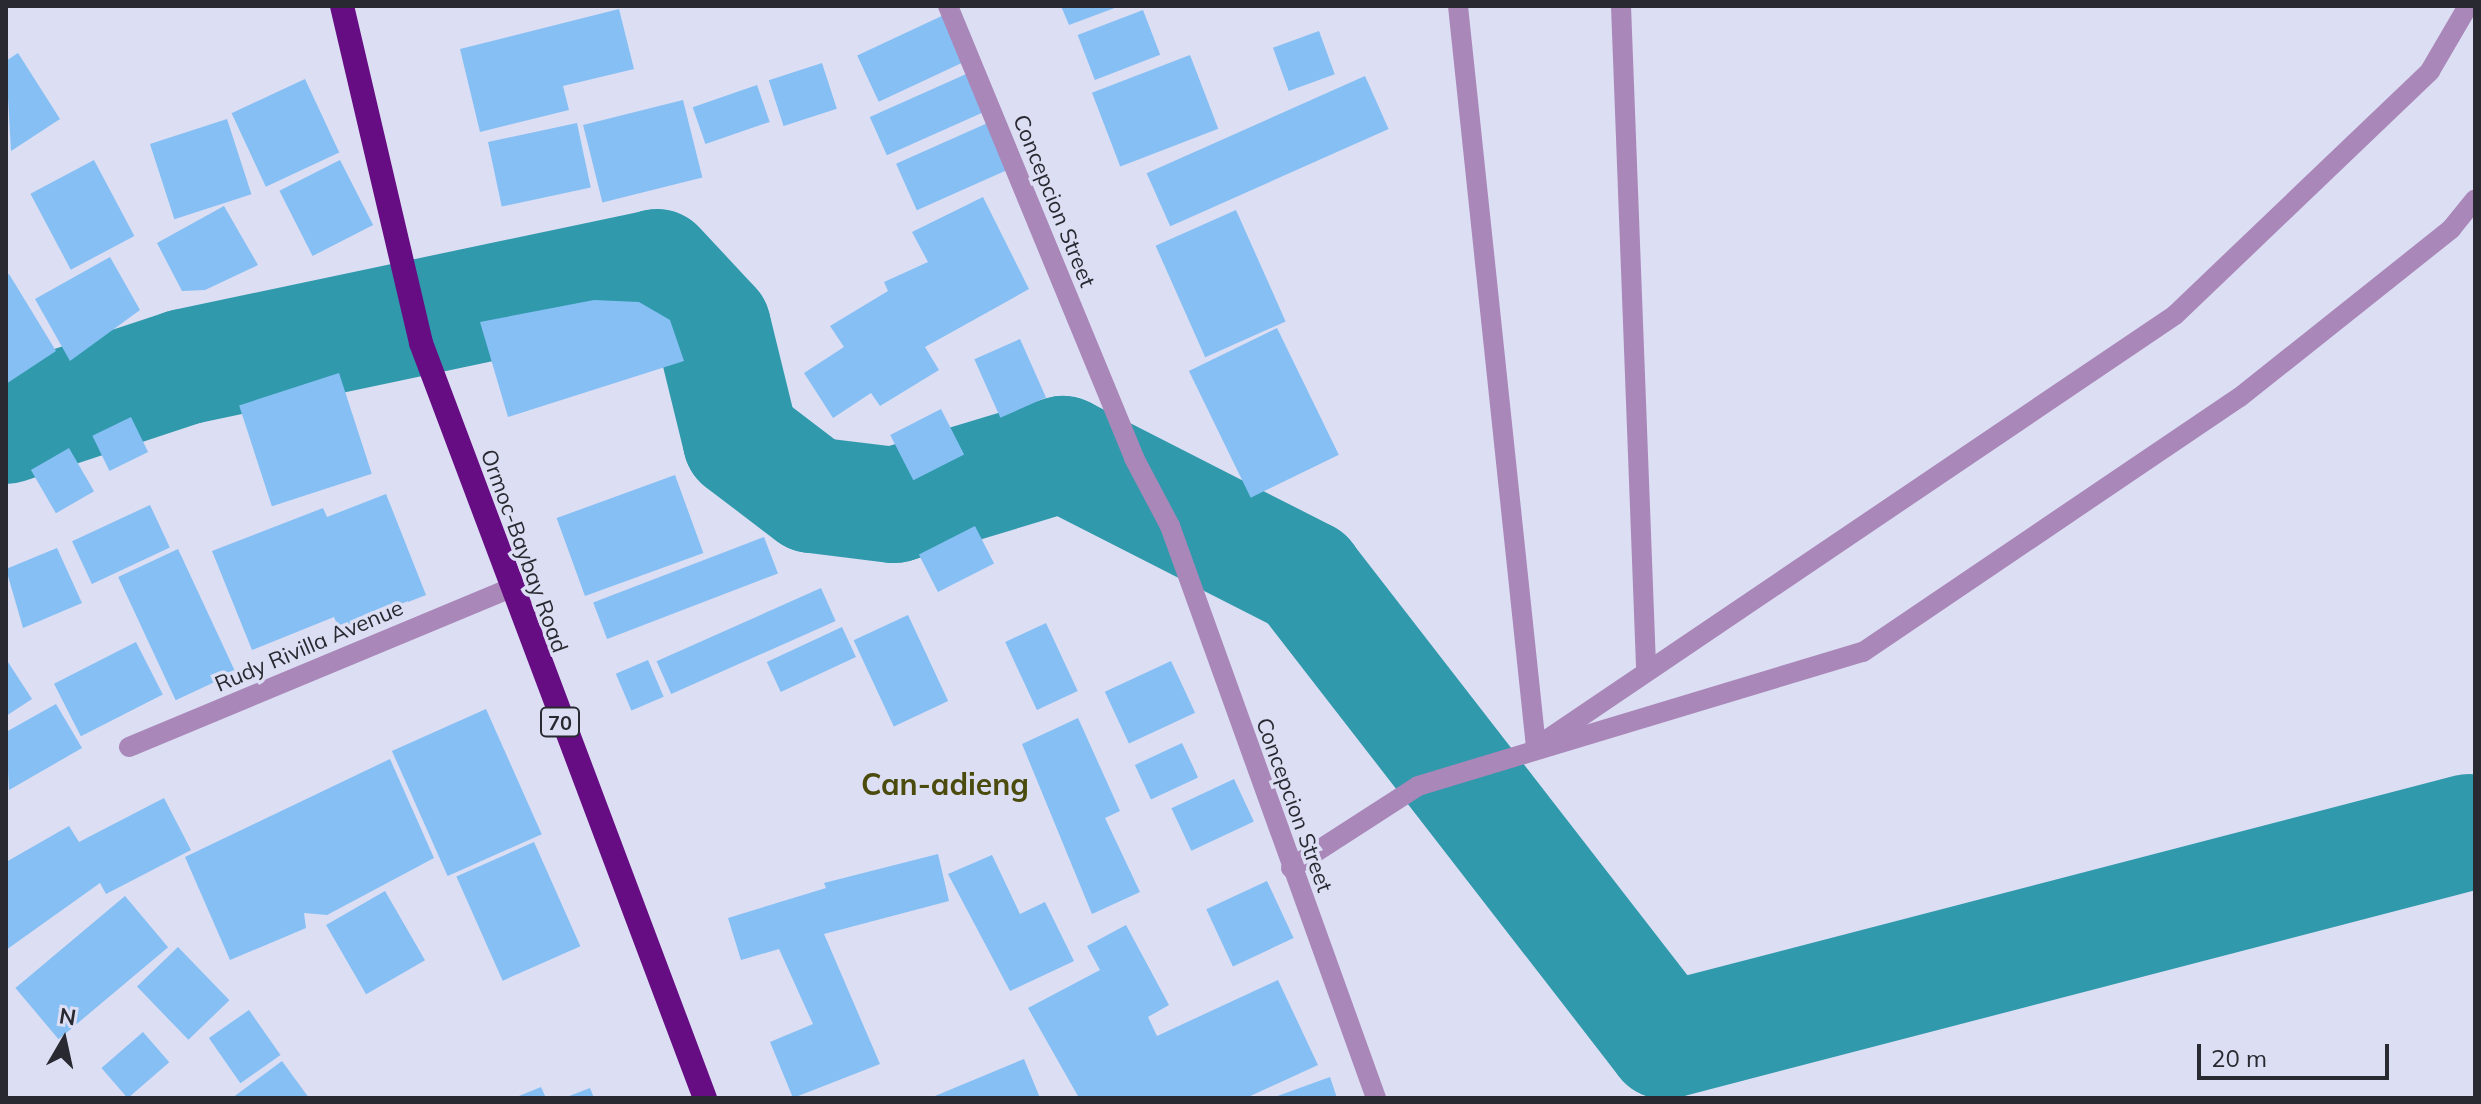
<!DOCTYPE html>
<html>
<head>
<meta charset="utf-8">
<style>
	body { margin:0 }
	#map { position:relative; width:2481px; height:1104px; overflow:hidden; background:#dcdef3; font-family:Mulish,sans-serif }
	div>[style] { position:absolute }
	.river>* { height:116px; margin:-58px; padding:0 58px; transform-origin:58px; border-radius:58px; background:#3099ac }
	.building>* { inset:0; background:#85bff4; transform-origin:0 0 }
	.lane>* { height:20px; margin:-10px; padding:0 10px; transform-origin:10px; border-radius:10px; background:#a987b9 }
	.street>* { height:20px; margin:-10px; padding:0 10px; transform-origin:10px; border-radius:10px; background:#a987b9 }
	.highway>* { height:24px; margin:-12px; padding:0 12px; transform-origin:12px; border-radius:12px; background:#670d84 }
	span { translate:-50% -50%; white-space:nowrap; text-align:center; line-height:1.15; -webkit-text-stroke:7px #dcdef3; paint-order:stroke }
	.shield-label span { padding:2px 6px; background:#dcdef3; border:2px solid; border-radius:6px; -webkit-text-stroke-width:0 }
	.shield-label { font-size:20px; color:#282931; font-weight:700 }
	.street-label { font-size:22px; color:#282931 }
	.district-label { font-size:30px; color:#4a4b0c; font-weight:700 }
	.frame { position:absolute; inset:0; border:8px solid #282931; pointer-events:none }
	.north { position:absolute; left:24px; top:1000px; width:80px; height:80px; -webkit-text-stroke:6px #dcdef3; paint-order:stroke; rotate:9deg; font-size:22px; font-weight:700; line-height:32px; text-align:center; color:#282931 }
	.north::after { content:''; display:block; margin:auto; width:28px; height:36px; background:#282931; clip-path:polygon(50% 0,100% 100%,50% 72%,0 100%) }
	.scale { position:absolute; left:2197px; top:1044px; width:192px; height:36px; box-sizing:border-box; border:4px solid #282931; border-top:0; padding-left:10px; font-size:24px; line-height:28px; white-space:nowrap; color:#282931; -webkit-text-stroke:6px #dcdef3; paint-order:stroke }
</style>
</head>
<body>
<div id="map">
	<div class="river">
		<div style="left:6px;top:426px;width:188px;rotate:-18.3deg"></div>
		<div style="left:184px;top:367px;width:483px;rotate:-11.9deg"></div>
		<div style="left:657px;top:267px;width:82px;rotate:47deg"></div>
		<div style="left:713px;top:327px;width:117px;rotate:76.2deg"></div>
		<div style="left:741px;top:441px;width:89px;rotate:37.3deg"></div>
		<div style="left:812px;top:495px;width:83px;rotate:7deg"></div>
		<div style="left:894px;top:505px;width:177px;rotate:-16.8deg"></div>
		<div style="left:1063px;top:454px;width:273px;rotate:27deg"></div>
		<div style="left:1306px;top:578px;width:586px;rotate:52.21deg"></div>
		<div style="left:1665px;top:1041px;width:831px;rotate:-14.57deg"></div>
	</div>
	<div class="building">
		<div style="clip-path:polygon(1061px 6px,1120px 6px,1069px 25px)"></div>
		<div style="clip-path:polygon(619px 9px,634px 69px,563px 86px,569px 110px,480px 132px,460px 49px)"></div>
		<div style="left:1143px;top:10px;width:48px;height:70px;rotate:69deg"></div>
		<div style="left:946px;top:14px;width:51px;height:98px;rotate:65deg"></div>
		<div style="left:1319px;top:31px;width:46px;height:49px;rotate:70deg"></div>
		<div style="clip-path:polygon(18px 53px,60px 119px,11px 151px,6px 61px)"></div>
		<div style="left:1190px;top:55px;width:79px;height:105px;rotate:69deg"></div>
		<div style="left:822px;top:63px;width:48px;height:56px;rotate:72deg"></div>
		<div style="left:973px;top:71px;width:42px;height:113px;rotate:66deg"></div>
		<div style="left:1365px;top:76px;width:58px;height:239px;rotate:66deg"></div>
		<div style="left:305px;top:79px;width:81px;height:81px;rotate:65deg"></div>
		<div style="left:757px;top:85px;width:39px;height:68px;rotate:71deg"></div>
		<div style="left:683px;top:100px;width:80px;height:103px;rotate:76deg"></div>
		<div style="left:227px;top:119px;width:79px;height:81px;rotate:72deg"></div>
		<div style="left:992px;top:121px;width:51px;height:105px;rotate:66deg"></div>
		<div style="left:577px;top:123px;width:66px;height:91px;rotate:78deg"></div>
		<div style="left:94px;top:160px;width:86px;height:72px;rotate:62deg"></div>
		<div style="left:340px;top:160px;width:73px;height:68px;rotate:63deg"></div>
		<div style="clip-path:polygon(983px 197px,1029px 289px,925px 347px,939px 370px,880px 406px,871px 393px,833px 418px,804px 373px,844px 347px,830px 326px,888px 291px,884px 282px,928px 262px,912px 232px)"></div>
		<div style="clip-path:polygon(224px 206px,258px 265px,205px 290px,182px 291px,157px 243px)"></div>
		<div style="left:1236px;top:210px;width:122px;height:88px;rotate:66deg"></div>
		<div style="clip-path:polygon(110px 257px,140px 310px,70px 361px,35px 299px)"></div>
		<div style="clip-path:polygon(9px 274px,56px 351px,6px 384px,6px 276px)"></div>
		<div style="clip-path:polygon(594px 300px,639px 302px,670px 320px,684px 361px,508px 417px,480px 322px)"></div>
		<div style="left:1277px;top:328px;width:141px;height:98px;rotate:64deg"></div>
		<div style="left:1020px;top:339px;width:64px;height:50px;rotate:66deg"></div>
		<div style="left:339px;top:373px;width:106px;height:105px;rotate:72deg"></div>
		<div style="left:941px;top:409px;width:51px;height:57px;rotate:63deg"></div>
		<div style="left:131px;top:417px;width:39px;height:43px;rotate:64deg"></div>
		<div style="left:69px;top:448px;width:50px;height:44px;rotate:60deg"></div>
		<div style="left:675px;top:475px;width:83px;height:126px;rotate:70deg"></div>
		<div style="clip-path:polygon(386px 494px,426px 595px,339px 629px,334px 617px,252px 650px,212px 551px,323px 508px,327px 517px)"></div>
		<div style="left:150px;top:505px;width:47px;height:86px;rotate:65deg"></div>
		<div style="left:975px;top:526px;width:42px;height:63px;rotate:63deg"></div>
		<div style="left:764px;top:537px;width:39px;height:183px;rotate:69deg"></div>
		<div style="clip-path:polygon(57px 548px,82px 603px,23px 628px,6px 569px)"></div>
		<div style="left:178px;top:549px;width:136px;height:66px;rotate:65deg"></div>
		<div style="left:821px;top:588px;width:36px;height:180px;rotate:66deg"></div>
		<div style="left:908px;top:615px;width:95px;height:60px;rotate:65deg"></div>
		<div style="left:1046px;top:623px;width:75px;height:45px;rotate:65deg"></div>
		<div style="left:842px;top:627px;width:33px;height:83px;rotate:65deg"></div>
		<div style="left:136px;top:642px;width:59px;height:92px;rotate:63deg"></div>
		<div style="clip-path:polygon(6px 659px,32px 699px,6px 716px)"></div>
		<div style="left:648px;top:660px;width:40px;height:35px;rotate:67deg"></div>
		<div style="left:1171px;top:661px;width:57px;height:73px;rotate:65deg"></div>
		<div style="clip-path:polygon(56px 704px,82px 748px,9px 790px,6px 732px)"></div>
		<div style="left:486px;top:709px;width:137px;height:103px;rotate:66deg"></div>
		<div style="clip-path:polygon(1078px 718px,1120px 811px,1105px 818px,1140px 892px,1092px 914px,1022px 744px)"></div>
		<div style="left:1182px;top:743px;width:38px;height:52px;rotate:65deg"></div>
		<div style="clip-path:polygon(390px 759px,434px 858px,327px 915px,304px 913px,306px 928px,230px 960px,185px 857px)"></div>
		<div style="left:1234px;top:779px;width:47px;height:69px;rotate:65deg"></div>
		<div style="clip-path:polygon(164px 798px,191px 850px,106px 894px,100px 883px,6px 950px,6px 862px,69px 826px,79px 842px)"></div>
		<div style="left:534px;top:842px;width:114px;height:85px;rotate:66deg"></div>
		<div style="clip-path:polygon(938px 854px,949px 901px,824px 934px,880px 1064px,793px 1098px,770px 1042px,813px 1024px,779px 949px,741px 960px,728px 918px,826px 888px,824px 883px)"></div>
		<div style="clip-path:polygon(992px 855px,1020px 914px,1045px 902px,1074px 961px,1010px 991px,948px 874px)"></div>
		<div style="left:1267px;top:881px;width:63px;height:67px;rotate:65deg"></div>
		<div style="left:385px;top:891px;width:80px;height:68px;rotate:60deg"></div>
		<div style="left:125px;top:896px;width:67px;height:143px;rotate:50deg"></div>
		<div style="clip-path:polygon(1126px 925px,1169px 1005px,1148px 1017px,1157px 1036px,1278px 980px,1318px 1065px,1246px 1098px,1079px 1098px,1028px 1008px,1100px 970px,1087px 946px)"></div>
		<div style="left:178px;top:947px;width:74px;height:57px;rotate:46deg"></div>
		<div style="left:249px;top:1010px;width:55px;height:49px;rotate:55deg"></div>
		<div style="left:143px;top:1032px;width:40px;height:55px;rotate:49deg"></div>
		<div style="clip-path:polygon(1024px 1059px,1040px 1098px,936px 1098px,935px 1096px)"></div>
		<div style="clip-path:polygon(282px 1061px,309px 1098px,232px 1098px)"></div>
		<div style="clip-path:polygon(1330px 1077px,1337px 1098px,1272px 1098px)"></div>
		<div style="clip-path:polygon(541px 1087px,546px 1098px,514px 1098px)"></div>
		<div style="clip-path:polygon(590px 1088px,594px 1098px,564px 1098px)"></div>
	</div>
	<div class="lane">
		<div style="left:1621px;top:6px;width:661px;rotate:87.83deg"></div>
		<div style="left:1536px;top:747px;width:771px;rotate:-34.06deg"></div>
		<div style="left:2175px;top:315px;width:353px;rotate:-43.7deg"></div>
		<div style="left:2430px;top:71px;width:75px;rotate:-59.7deg"></div>
	</div>
	<div class="street">
		<div style="left:948px;top:6px;width:489px;rotate:67.6deg"></div>
		<div style="left:1134px;top:458px;width:77px;rotate:62.1deg"></div>
		<div style="left:1170px;top:526px;width:608px;rotate:70.19deg"></div>
		<div style="left:1458px;top:6px;width:745px;rotate:83.99deg"></div>
		<div style="left:129px;top:747px;width:411px;rotate:-22.6deg"></div>
		<div style="left:1291px;top:868px;width:151px;rotate:-32.8deg"></div>
		<div style="left:1418px;top:786px;width:465px;rotate:-16.8deg"></div>
		<div style="left:1863px;top:652px;width:455px;rotate:-34.1deg"></div>
		<div style="left:2240px;top:397px;width:270px;rotate:-38.5deg"></div>
		<div style="left:2451px;top:229px;width:38px;rotate:-51deg"></div>
	</div>
	<div class="highway">
		<div style="left:342px;top:6px;width:346px;rotate:76.8deg"></div>
		<div style="left:421px;top:343px;width:807px;rotate:69.39deg"></div>
	</div>
	<div class="shield-label">
		<span style="left:560px;top:722px">70</span>
	</div>
	<div class="street-label">
		<span style="left:1054px;top:201px;rotate:68deg">Concepcion Street</span>
		<span style="left:524px;top:551px;rotate:70deg">Ormoc-Baybay Road</span>
		<span style="left:309px;top:646px;rotate:-23deg">Rudy Rivilla Avenue</span>
		<span style="left:1294px;top:805px;rotate:70deg">Concepcion Street</span>
	</div>
	<div class="district-label">
		<span style="left:945px;top:784px">Can-adieng</span>
	</div>
	<div class="frame"></div>
	<div class="north">N</div>
	<div class="scale">20 m</div>
</div>
</body>
</html>
